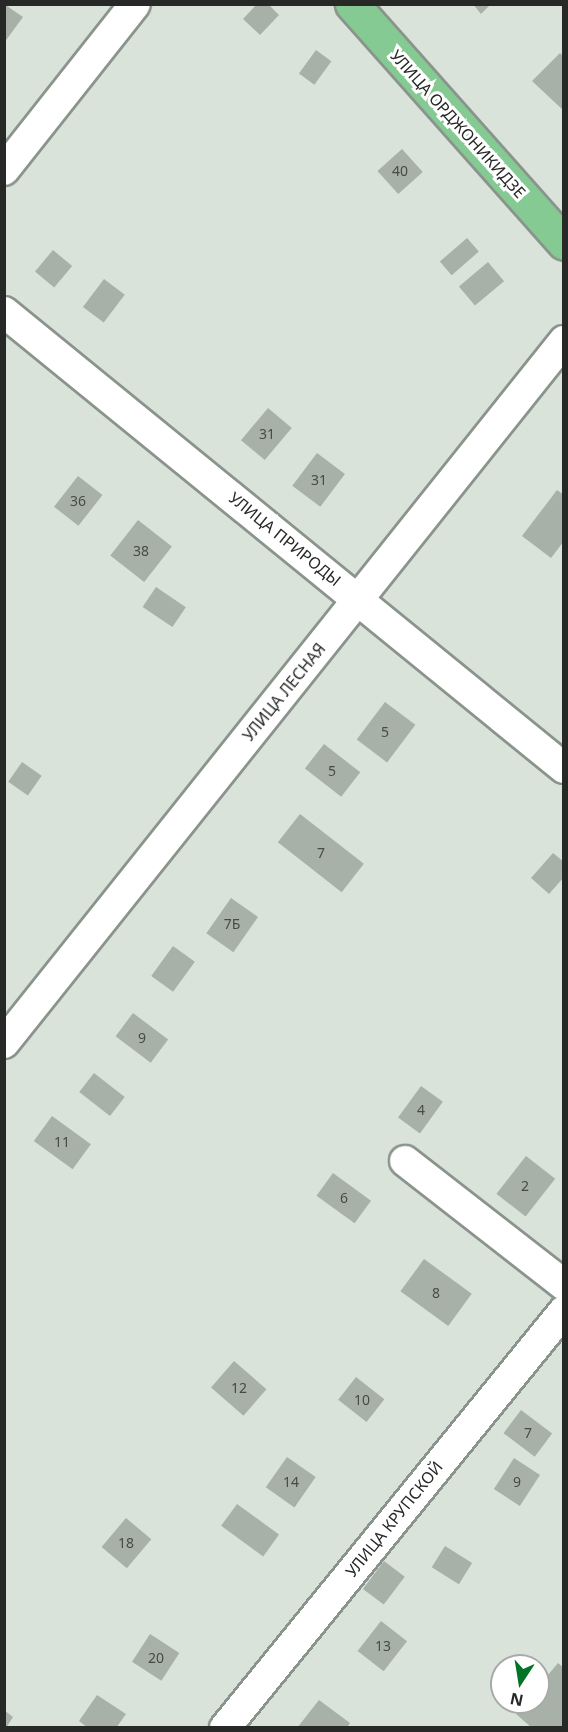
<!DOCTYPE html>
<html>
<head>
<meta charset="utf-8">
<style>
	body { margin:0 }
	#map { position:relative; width:568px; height:1732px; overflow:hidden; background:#d9e3da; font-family:"Noto Sans",sans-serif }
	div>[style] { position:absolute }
	.building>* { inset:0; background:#a8b1a8; transform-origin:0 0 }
	.roads { filter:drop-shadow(2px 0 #8b948c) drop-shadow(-2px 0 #8b948c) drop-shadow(0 2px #8b948c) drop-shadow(0 -2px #8b948c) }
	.minor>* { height:30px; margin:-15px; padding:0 15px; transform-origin:15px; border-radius:15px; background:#fff }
	.major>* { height:33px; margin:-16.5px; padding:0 16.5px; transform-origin:16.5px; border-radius:16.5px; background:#84ca92 }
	span { translate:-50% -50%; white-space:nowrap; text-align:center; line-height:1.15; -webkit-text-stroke:6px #fff; paint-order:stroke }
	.number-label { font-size:14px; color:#464b46 }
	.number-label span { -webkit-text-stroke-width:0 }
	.street-label { font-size:16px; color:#262926 }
	.frame { position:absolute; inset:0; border:6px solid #262926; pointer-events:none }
	.north { position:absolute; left:490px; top:1654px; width:60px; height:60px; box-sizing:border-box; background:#fff; border:2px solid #a8a9a8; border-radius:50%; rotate:192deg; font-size:16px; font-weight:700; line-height:24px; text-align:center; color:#262926 }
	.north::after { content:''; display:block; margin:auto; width:21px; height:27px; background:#047326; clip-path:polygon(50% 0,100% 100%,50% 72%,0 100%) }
</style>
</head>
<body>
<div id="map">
	<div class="building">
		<div style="clip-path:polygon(4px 4px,23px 17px,4px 43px)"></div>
		<div style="clip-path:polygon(257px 4px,268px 4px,279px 15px,260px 35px,243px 19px)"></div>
		<div style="clip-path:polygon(473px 4px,491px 4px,481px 14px)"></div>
		<div style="left:316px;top:50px;width:19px;height:29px;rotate:36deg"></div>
		<div style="clip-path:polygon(560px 53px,564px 57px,564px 111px,532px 81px)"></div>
		<div style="left:402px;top:149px;width:31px;height:33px;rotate:48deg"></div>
		<div style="left:467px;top:238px;width:18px;height:36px;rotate:49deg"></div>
		<div style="left:53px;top:250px;width:25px;height:28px;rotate:40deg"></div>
		<div style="left:488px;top:262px;width:25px;height:38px;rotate:50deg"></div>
		<div style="left:104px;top:279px;width:26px;height:35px;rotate:37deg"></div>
		<div style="left:268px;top:408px;width:31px;height:42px;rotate:40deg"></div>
		<div style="left:317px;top:453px;width:35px;height:41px;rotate:37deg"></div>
		<div style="left:78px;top:476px;width:31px;height:39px;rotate:38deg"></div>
		<div style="clip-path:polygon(557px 490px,564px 495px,564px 541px,551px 558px,522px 536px)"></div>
		<div style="left:138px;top:520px;width:43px;height:45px;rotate:38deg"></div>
		<div style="left:156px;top:587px;width:36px;height:24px;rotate:34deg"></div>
		<div style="left:385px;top:702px;width:38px;height:47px;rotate:37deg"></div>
		<div style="left:324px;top:744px;width:46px;height:31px;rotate:38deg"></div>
		<div style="left:22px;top:762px;width:24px;height:24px;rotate:35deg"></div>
		<div style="left:300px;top:814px;width:81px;height:36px;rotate:38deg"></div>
		<div style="clip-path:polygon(553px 853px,564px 862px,564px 877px,549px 894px,531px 878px)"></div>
		<div style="left:231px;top:898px;width:33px;height:43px;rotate:35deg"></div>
		<div style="left:173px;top:946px;width:27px;height:37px;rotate:36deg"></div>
		<div style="left:133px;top:1013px;width:44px;height:29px;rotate:37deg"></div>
		<div style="left:94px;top:1073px;width:39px;height:24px;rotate:38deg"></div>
		<div style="left:421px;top:1086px;width:27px;height:39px;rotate:36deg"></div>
		<div style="left:52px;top:1116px;width:48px;height:31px;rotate:36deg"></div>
		<div style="left:526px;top:1156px;width:37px;height:48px;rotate:38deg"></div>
		<div style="left:333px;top:1173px;width:47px;height:28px;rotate:36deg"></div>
		<div style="left:424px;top:1259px;width:59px;height:40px;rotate:36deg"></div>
		<div style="left:234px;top:1361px;width:43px;height:35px;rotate:41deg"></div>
		<div style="left:356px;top:1377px;width:36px;height:29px;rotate:38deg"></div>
		<div style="left:521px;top:1410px;width:39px;height:29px;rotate:37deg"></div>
		<div style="left:287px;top:1457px;width:35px;height:37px;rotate:35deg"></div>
		<div style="left:514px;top:1458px;width:31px;height:37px;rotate:33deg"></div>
		<div style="left:237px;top:1504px;width:52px;height:27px;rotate:36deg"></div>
		<div style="left:126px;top:1518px;width:33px;height:38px;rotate:40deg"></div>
		<div style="left:445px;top:1546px;width:32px;height:25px;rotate:32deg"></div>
		<div style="left:384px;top:1561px;width:26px;height:35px;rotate:37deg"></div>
		<div style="left:381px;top:1621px;width:33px;height:38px;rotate:38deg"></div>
		<div style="left:150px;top:1634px;width:35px;height:33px;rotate:33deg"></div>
		<div style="clip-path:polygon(558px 1663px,564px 1668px,564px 1728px,532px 1728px,516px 1714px,526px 1702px,538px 1702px,538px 1687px)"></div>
		<div style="clip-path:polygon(97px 1695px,126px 1714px,116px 1728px,88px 1728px,79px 1721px)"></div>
		<div style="clip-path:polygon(319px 1700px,350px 1723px,347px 1728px,297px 1728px)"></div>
		<div style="clip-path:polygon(4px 1710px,13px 1717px,6px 1728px,4px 1728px)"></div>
	</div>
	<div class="roads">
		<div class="minor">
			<div style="left:4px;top:170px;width:211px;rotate:-51.7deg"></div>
			<div style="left:4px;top:312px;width:722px;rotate:39.16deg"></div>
			<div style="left:4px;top:1043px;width:898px;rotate:-51.42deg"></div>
			<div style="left:405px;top:1161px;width:202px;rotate:37.9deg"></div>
			<div style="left:225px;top:1728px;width:537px;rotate:-50.89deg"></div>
		</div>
		<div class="major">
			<div style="left:352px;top:4px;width:319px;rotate:48.4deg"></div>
		</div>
	</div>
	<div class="number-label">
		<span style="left:400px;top:171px">40</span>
		<span style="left:267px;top:434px">31</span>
		<span style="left:319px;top:480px">31</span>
		<span style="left:78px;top:501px">36</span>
		<span style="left:141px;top:551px">38</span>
		<span style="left:385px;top:732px">5</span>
		<span style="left:332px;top:771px">5</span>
		<span style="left:321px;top:853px">7</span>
		<span style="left:232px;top:924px">7Б</span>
		<span style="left:142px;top:1038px">9</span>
		<span style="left:421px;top:1110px">4</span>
		<span style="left:62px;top:1142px">11</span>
		<span style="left:525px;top:1186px">2</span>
		<span style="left:344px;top:1198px">6</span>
		<span style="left:436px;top:1293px">8</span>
		<span style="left:239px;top:1388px">12</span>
		<span style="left:362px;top:1400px">10</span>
		<span style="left:528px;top:1433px">7</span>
		<span style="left:291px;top:1482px">14</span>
		<span style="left:517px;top:1482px">9</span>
		<span style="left:126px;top:1543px">18</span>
		<span style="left:383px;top:1646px">13</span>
		<span style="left:156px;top:1658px">20</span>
	</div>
	<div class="street-label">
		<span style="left:458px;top:124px;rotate:48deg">УЛИЦА ОРДЖОНИКИДЗЕ</span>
		<span style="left:285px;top:539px;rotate:39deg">УЛИЦА ПРИРОДЫ</span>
		<span style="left:284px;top:692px;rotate:-51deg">УЛИЦА ЛЕСНАЯ</span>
		<span style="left:394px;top:1519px;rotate:-51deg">УЛИЦА КРУПСКОЙ</span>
	</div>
	<div class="frame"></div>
	<div class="north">N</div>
</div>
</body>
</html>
